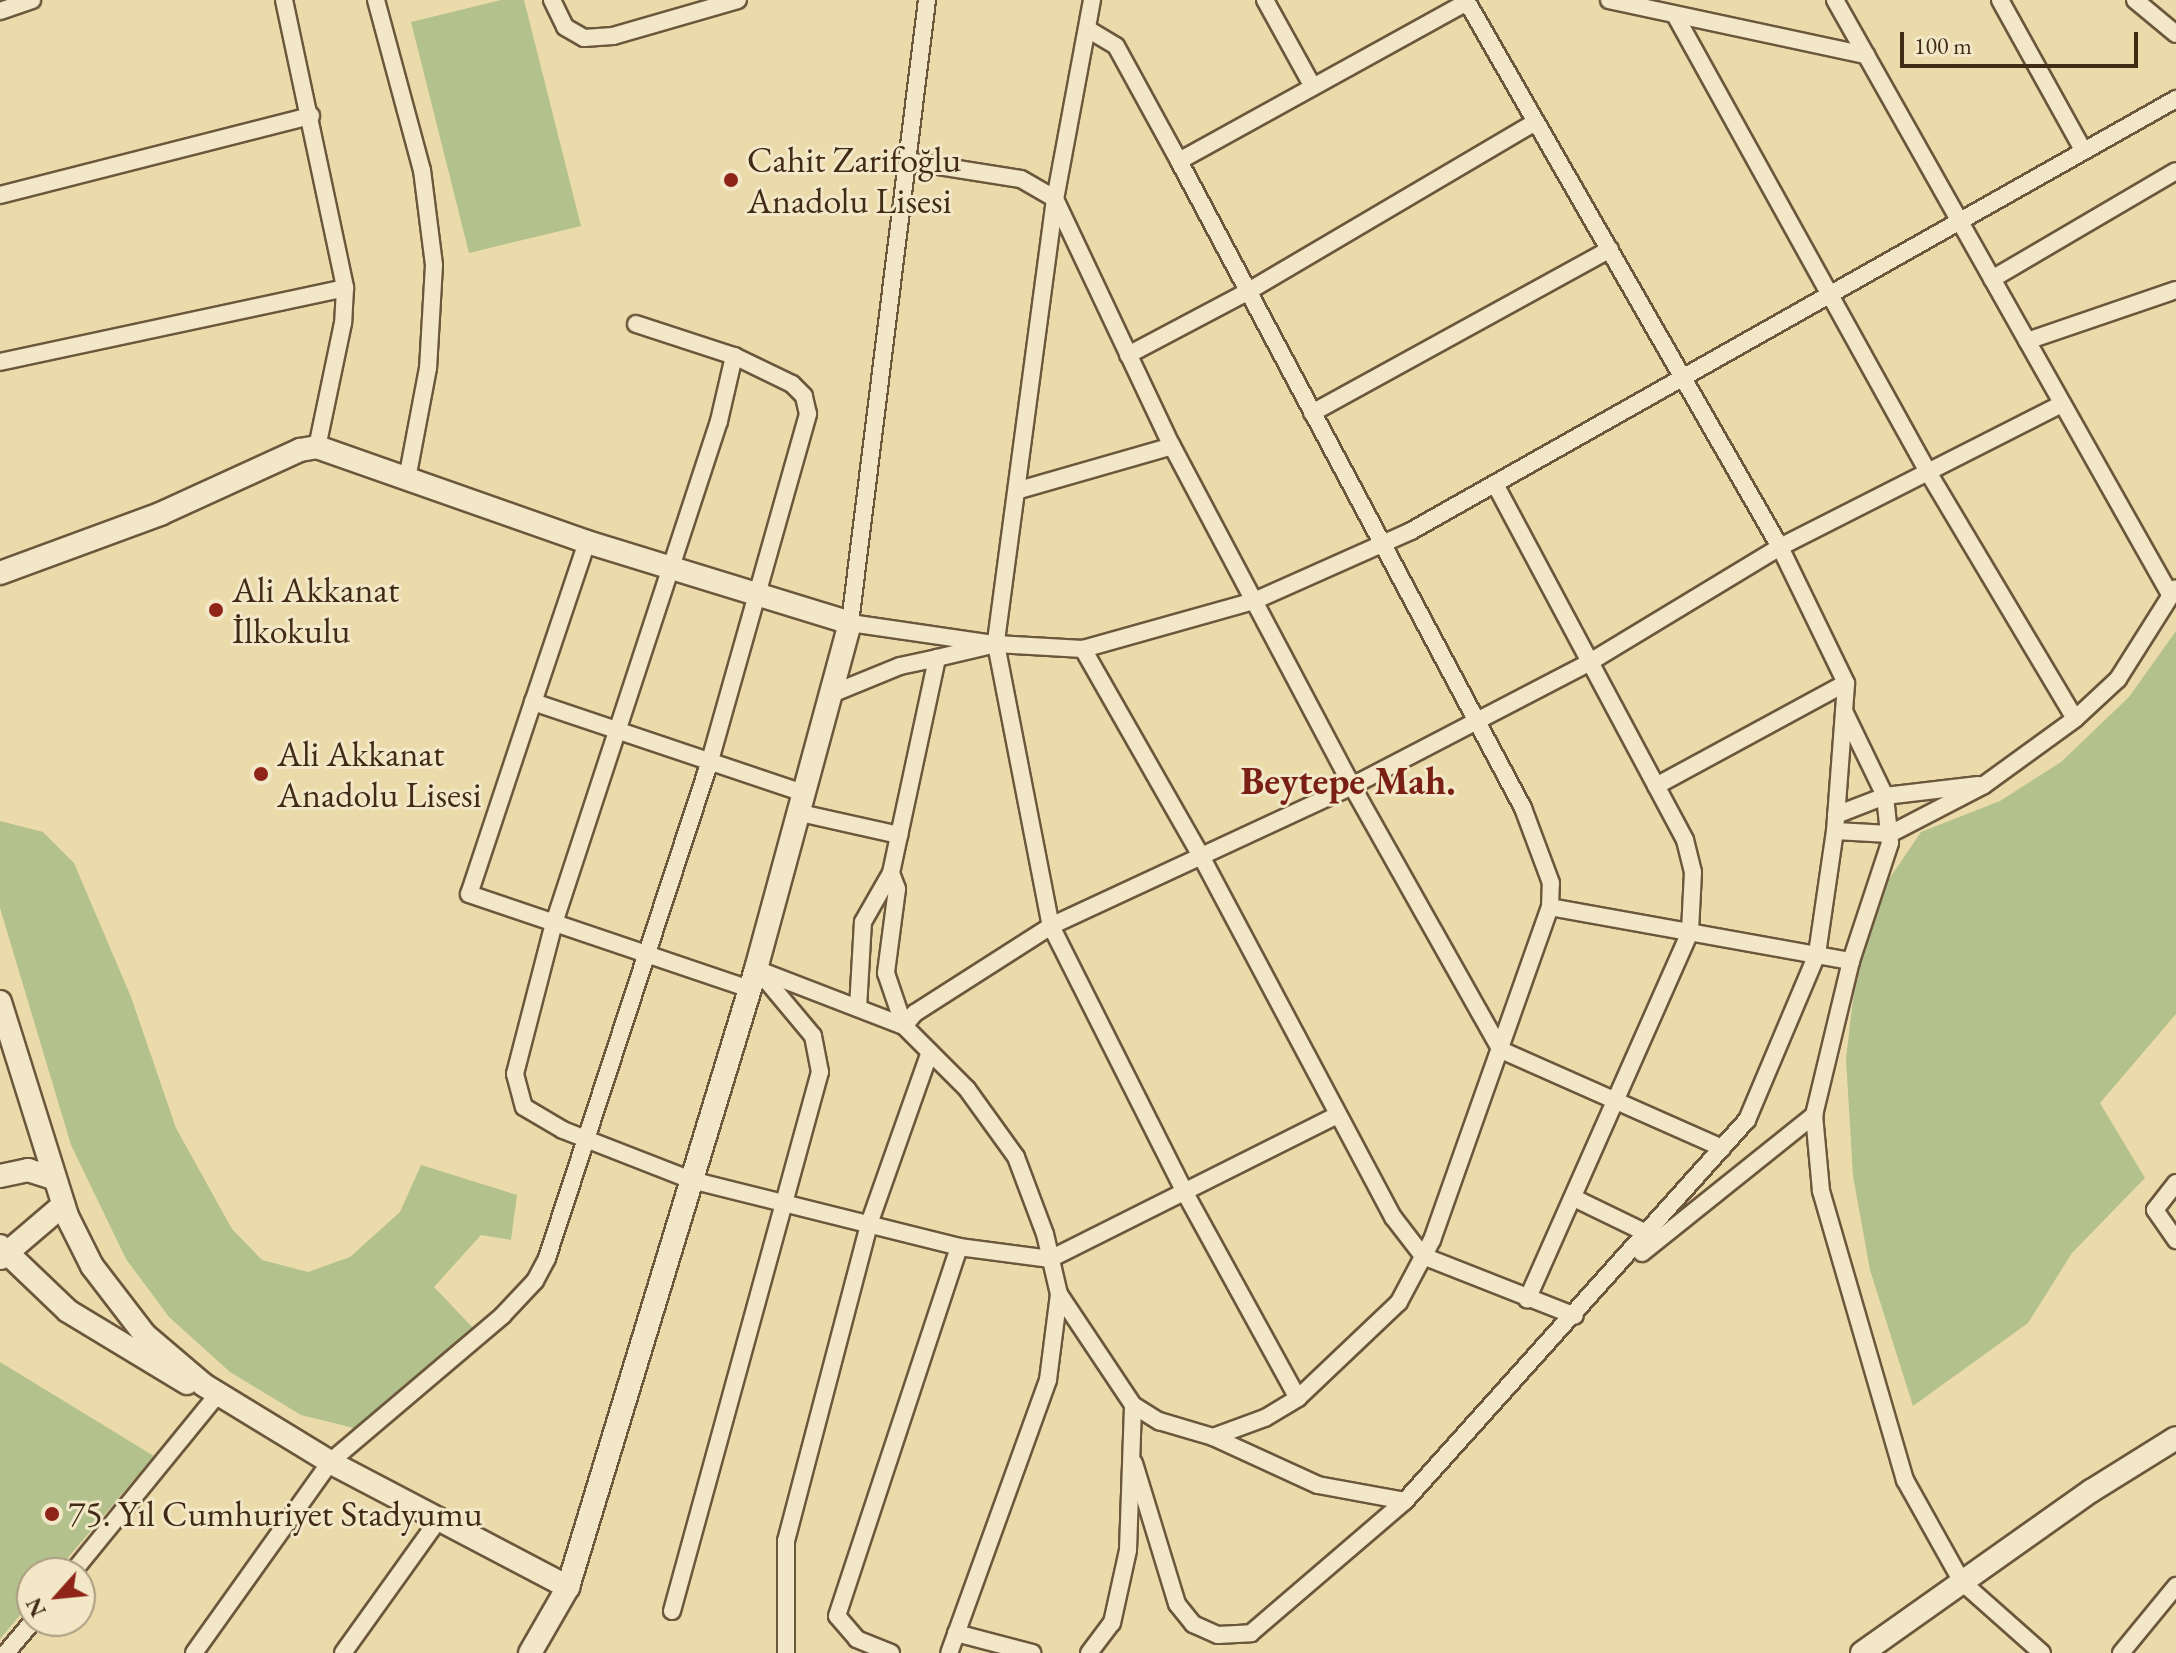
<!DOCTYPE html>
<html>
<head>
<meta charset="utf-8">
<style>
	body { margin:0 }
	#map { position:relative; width:2176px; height:1653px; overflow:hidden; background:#ebdbab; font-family:"EB Garamond",serif }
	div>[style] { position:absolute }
	.green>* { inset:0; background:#b3c18c }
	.roads { filter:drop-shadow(2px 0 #6c573c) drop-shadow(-2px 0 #6c573c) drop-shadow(0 2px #6c573c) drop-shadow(0 -2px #6c573c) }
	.street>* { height:16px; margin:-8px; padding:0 8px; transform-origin:8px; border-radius:8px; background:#f2e8c8 }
	.secondary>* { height:22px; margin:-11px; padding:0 11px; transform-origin:11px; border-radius:11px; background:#f2e8c8 }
	.dots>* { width:22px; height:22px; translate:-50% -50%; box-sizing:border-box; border:4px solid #f2e8c8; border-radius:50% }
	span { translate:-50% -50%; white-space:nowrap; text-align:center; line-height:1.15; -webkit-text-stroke:6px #f2e8c8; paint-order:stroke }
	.poi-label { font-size:36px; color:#412b17 }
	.left { translate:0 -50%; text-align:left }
	.neighbourhood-label { font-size:38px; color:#7a1f14; font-weight:700 }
	.north { position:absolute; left:16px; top:1557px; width:80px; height:80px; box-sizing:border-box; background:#f2e8c8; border:2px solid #ab9c81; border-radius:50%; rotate:243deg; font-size:22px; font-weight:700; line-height:32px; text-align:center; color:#412b17 }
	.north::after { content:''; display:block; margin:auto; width:28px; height:36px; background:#8f2418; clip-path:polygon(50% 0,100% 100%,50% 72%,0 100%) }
	.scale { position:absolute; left:1900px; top:32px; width:238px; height:36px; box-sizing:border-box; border:4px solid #412b17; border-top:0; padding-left:10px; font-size:24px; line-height:28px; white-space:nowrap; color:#412b17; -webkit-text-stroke:6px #f2e8c8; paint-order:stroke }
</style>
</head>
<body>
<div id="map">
	<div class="green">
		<div style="clip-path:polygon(501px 0,524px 0,581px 226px,469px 253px,411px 22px)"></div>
		<div style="clip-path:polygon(2176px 631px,2176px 1014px,2100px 1103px,2145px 1178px,2072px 1253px,2028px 1323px,1913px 1406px,1870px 1270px,1853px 1176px,1846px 1059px,1858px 956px,1885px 885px,1921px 832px,2000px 801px,2061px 762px,2129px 697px)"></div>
		<div style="clip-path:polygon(0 821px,43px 832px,74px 863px,131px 997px,176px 1128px,232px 1229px,262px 1260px,308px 1272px,350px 1257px,400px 1212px,421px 1165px,517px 1195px,511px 1240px,481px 1235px,434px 1287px,476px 1331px,358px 1429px,301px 1415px,230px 1372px,169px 1317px,126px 1259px,71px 1145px,0 908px)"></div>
		<div style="clip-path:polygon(0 1362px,154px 1456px,55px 1573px,32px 1573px,32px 1601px,0 1639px)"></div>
	</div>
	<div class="roads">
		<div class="street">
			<div style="left:284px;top:0;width:294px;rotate:78deg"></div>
			<div style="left:345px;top:288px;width:35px;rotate:93deg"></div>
			<div style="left:343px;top:323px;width:127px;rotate:101.8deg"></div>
			<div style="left:376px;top:0;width:176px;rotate:74.9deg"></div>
			<div style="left:422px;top:170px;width:96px;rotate:82.8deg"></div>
			<div style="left:434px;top:265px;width:103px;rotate:93.3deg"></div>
			<div style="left:428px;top:368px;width:113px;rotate:100.7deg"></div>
			<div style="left:552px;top:0;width:30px;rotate:64deg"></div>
			<div style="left:565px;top:27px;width:22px;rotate:30deg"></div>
			<div style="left:584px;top:38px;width:29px;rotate:-4deg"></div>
			<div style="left:613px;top:36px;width:130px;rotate:-16.1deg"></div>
			<div style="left:927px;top:0;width:628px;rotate:97.05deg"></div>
			<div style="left:850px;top:623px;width:138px;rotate:8.3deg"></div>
			<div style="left:1092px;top:0;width:202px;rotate:100.5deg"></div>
			<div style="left:1055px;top:199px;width:449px;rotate:97.6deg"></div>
			<div style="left:996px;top:644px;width:287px;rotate:79deg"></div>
			<div style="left:1051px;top:926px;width:297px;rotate:63.3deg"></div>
			<div style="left:1184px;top:1191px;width:236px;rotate:61.2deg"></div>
			<div style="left:1265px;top:0;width:99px;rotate:61.1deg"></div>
			<div style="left:1609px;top:0;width:263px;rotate:12.1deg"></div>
			<div style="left:1835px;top:0;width:684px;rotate:60.59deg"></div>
			<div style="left:2000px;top:0;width:171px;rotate:61deg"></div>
			<div style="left:2135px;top:0;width:53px;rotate:39.7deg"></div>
			<div style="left:0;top:11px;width:34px;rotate:-19deg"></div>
			<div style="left:1675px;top:15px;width:522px;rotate:61.03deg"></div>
			<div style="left:1928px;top:472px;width:287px;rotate:59.2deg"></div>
			<div style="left:907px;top:161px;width:115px;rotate:9deg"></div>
			<div style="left:1021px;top:179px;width:39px;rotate:30deg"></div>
			<div style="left:1055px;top:199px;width:273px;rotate:64.7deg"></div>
			<div style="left:1172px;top:446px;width:385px;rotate:62.1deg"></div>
			<div style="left:1352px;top:786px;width:303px;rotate:60.6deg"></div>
			<div style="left:1501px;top:1050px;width:242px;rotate:23.9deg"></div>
			<div style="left:1179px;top:161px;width:329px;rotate:-28.9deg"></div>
			<div style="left:0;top:195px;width:321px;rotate:-14.3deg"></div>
			<div style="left:1992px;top:279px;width:213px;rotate:-30.4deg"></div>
			<div style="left:2027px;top:341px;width:157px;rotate:-18.9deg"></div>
			<div style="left:1128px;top:355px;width:135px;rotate:-27.9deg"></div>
			<div style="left:1247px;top:292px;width:335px;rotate:-30.5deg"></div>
			<div style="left:734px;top:356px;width:67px;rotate:103deg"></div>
			<div style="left:719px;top:421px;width:528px;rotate:108.19deg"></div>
			<div style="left:554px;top:923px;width:156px;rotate:104.5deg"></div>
			<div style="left:515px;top:1074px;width:34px;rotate:75deg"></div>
			<div style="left:524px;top:1107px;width:45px;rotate:30.5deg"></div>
			<div style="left:563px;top:1130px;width:137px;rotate:21.3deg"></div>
			<div style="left:691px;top:1180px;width:276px;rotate:14deg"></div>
			<div style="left:959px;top:1247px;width:92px;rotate:7.5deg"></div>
			<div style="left:1050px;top:1259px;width:321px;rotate:-26.6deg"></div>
			<div style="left:0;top:362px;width:353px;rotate:-12.1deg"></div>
			<div style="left:1312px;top:413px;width:340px;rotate:-28.8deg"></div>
			<div style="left:1495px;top:484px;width:404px;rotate:61.9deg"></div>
			<div style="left:1685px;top:840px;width:33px;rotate:76deg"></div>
			<div style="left:1693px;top:872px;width:60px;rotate:92.9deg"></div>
			<div style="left:1690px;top:932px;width:402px;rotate:113.9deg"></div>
			<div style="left:1019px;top:490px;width:159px;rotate:-16deg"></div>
			<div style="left:587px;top:542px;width:169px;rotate:108.6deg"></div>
			<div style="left:533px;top:702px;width:282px;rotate:18.6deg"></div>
			<div style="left:1083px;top:649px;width:238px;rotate:60.3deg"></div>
			<div style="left:1201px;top:856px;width:409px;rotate:62deg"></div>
			<div style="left:1393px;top:1217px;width:49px;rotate:52.4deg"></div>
			<div style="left:1423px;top:1256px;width:163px;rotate:21.5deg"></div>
			<div style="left:829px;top:695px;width:77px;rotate:-22.2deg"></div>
			<div style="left:900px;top:666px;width:38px;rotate:-12deg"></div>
			<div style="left:937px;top:658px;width:61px;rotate:-13.3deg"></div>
			<div style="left:996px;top:644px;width:87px;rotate:3.3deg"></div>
			<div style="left:1083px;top:649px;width:178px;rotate:-15.7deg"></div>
			<div style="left:1254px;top:601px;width:172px;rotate:-24deg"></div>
			<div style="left:1411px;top:531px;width:879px;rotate:-29.45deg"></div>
			<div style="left:533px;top:702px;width:202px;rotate:108.4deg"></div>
			<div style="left:469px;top:894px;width:296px;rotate:18.7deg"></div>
			<div style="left:1844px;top:711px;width:94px;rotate:64.2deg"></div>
			<div style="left:1885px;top:796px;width:47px;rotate:83.9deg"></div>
			<div style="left:1890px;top:843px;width:124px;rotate:108.3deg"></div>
			<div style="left:1851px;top:961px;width:158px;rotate:103.5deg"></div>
			<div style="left:1814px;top:1115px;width:76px;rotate:84.7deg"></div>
			<div style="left:1821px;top:1191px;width:301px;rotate:73.8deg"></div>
			<div style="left:1905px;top:1480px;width:117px;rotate:60.8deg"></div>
			<div style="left:1962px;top:1582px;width:107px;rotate:41.6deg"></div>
			<div style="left:1656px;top:786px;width:216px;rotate:-28.5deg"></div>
			<div style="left:796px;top:812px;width:106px;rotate:12.6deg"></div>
			<div style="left:1836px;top:815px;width:53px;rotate:-21.2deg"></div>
			<div style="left:1885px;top:796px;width:94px;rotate:-6.7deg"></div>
			<div style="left:1835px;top:831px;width:55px;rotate:3.1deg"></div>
			<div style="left:1890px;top:834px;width:106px;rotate:-27.5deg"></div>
			<div style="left:1984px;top:785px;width:112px;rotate:-36deg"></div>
			<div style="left:2075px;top:719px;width:59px;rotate:-42.9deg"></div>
			<div style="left:2118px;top:679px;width:107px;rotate:-57.7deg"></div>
			<div style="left:891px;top:873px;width:17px;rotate:69deg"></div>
			<div style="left:897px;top:889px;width:85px;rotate:97.5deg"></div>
			<div style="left:886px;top:973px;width:56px;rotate:71.2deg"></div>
			<div style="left:904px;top:1026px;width:17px;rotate:-50deg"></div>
			<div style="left:915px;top:1013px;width:161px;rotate:-32.6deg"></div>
			<div style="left:1051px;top:926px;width:332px;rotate:-24.9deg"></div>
			<div style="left:1352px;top:786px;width:268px;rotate:-27.5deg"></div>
			<div style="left:1590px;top:662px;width:222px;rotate:-31.2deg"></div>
			<div style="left:1780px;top:547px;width:316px;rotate:-26.9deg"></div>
			<div style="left:1550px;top:907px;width:306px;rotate:10.2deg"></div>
			<div style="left:756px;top:969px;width:159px;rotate:21.1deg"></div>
			<div style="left:904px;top:1026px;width:89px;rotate:45deg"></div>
			<div style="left:967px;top:1089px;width:84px;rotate:54.2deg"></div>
			<div style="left:1016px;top:1157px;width:82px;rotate:69.4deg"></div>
			<div style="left:1045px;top:1234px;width:62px;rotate:76.9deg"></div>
			<div style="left:1059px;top:1294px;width:87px;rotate:97.3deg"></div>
			<div style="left:1048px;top:1380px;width:290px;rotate:109.9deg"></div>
			<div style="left:858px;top:1008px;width:86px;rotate:-86.7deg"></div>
			<div style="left:863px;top:922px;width:56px;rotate:-60.3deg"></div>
			<div style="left:891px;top:873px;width:220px;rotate:-77.9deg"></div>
			<div style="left:2176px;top:1183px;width:34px;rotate:128deg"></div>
			<div style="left:2155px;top:1210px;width:37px;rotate:55deg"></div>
			<div style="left:1574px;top:1198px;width:82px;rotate:25.9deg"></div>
			<div style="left:1642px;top:1253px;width:221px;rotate:-38.7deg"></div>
			<div style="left:1059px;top:1294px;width:133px;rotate:56.3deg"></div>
			<div style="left:1133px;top:1405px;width:31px;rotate:32deg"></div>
			<div style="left:1159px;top:1421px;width:56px;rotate:16.5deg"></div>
			<div style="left:1213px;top:1437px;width:55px;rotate:-20.1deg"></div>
			<div style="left:1265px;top:1418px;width:39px;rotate:-31deg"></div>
			<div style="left:1298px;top:1398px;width:139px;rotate:-43.5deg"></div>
			<div style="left:1399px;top:1302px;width:70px;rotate:-62deg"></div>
			<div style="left:1432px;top:1240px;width:353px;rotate:-70.5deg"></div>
			<div style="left:1550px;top:907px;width:24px;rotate:-88deg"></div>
			<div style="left:1551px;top:883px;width:80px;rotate:-110.5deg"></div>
			<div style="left:1523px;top:808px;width:733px;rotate:-118deg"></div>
			<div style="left:1179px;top:161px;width:131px;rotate:-118.7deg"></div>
			<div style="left:1116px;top:46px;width:31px;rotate:-149deg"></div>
			<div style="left:1213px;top:1437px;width:115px;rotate:24.6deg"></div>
			<div style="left:1318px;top:1485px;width:88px;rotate:10.4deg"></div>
			<div style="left:1405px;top:1501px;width:512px;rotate:-48.09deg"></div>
			<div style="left:1747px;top:1120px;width:180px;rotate:-67.1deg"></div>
			<div style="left:1817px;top:954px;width:124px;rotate:-81.7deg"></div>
			<div style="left:1835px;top:831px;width:148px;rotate:-85.7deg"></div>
			<div style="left:1846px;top:683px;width:151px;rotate:-115.9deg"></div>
			<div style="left:1780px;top:547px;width:631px;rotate:-119.86deg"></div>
			<div style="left:1134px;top:1463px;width:147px;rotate:73deg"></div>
			<div style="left:1177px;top:1604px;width:26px;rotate:51deg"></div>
			<div style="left:1193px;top:1624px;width:27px;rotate:24deg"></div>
			<div style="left:1218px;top:1635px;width:33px;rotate:-3deg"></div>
			<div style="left:1251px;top:1633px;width:203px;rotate:-40.6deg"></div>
			<div style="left:72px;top:1573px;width:231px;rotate:-50.8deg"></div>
			<div style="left:672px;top:1611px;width:559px;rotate:-74.65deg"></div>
			<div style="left:820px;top:1072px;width:37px;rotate:-101deg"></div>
			<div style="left:813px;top:1036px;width:80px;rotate:-129.9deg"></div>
			<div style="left:956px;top:1633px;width:79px;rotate:14.7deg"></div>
			<div style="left:6px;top:1653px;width:42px;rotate:-49.8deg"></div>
			<div style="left:194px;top:1653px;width:234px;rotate:-54.5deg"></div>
			<div style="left:330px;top:1462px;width:226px;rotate:-40.3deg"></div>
			<div style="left:502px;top:1316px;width:48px;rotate:-46.7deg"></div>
			<div style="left:535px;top:1281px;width:26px;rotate:-62deg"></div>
			<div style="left:547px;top:1258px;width:520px;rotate:-71.84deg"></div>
			<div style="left:709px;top:764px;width:364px;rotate:-74.2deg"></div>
			<div style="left:808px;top:414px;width:18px;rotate:-103deg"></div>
			<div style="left:804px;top:396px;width:17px;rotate:-135deg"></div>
			<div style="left:792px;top:384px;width:64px;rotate:-154.2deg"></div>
			<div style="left:734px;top:356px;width:103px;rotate:-161.9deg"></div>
			<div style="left:343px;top:1653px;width:165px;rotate:-54.4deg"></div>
			<div style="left:786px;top:1653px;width:112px;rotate:-90deg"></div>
			<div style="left:786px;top:1541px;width:328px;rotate:-75.3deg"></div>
			<div style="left:869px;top:1224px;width:182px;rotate:-70.5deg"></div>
			<div style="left:891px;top:1653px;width:37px;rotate:-158deg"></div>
			<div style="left:857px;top:1639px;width:30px;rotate:-131deg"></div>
			<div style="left:837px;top:1616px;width:389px;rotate:-71.7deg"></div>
			<div style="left:1089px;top:1653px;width:38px;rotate:-53deg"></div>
			<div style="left:1112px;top:1623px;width:75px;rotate:-77.6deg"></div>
			<div style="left:1128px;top:1550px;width:145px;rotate:-88deg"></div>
			<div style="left:2121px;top:1653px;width:87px;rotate:-50.6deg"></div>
		</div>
		<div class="secondary">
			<div style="left:0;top:573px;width:171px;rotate:-20.2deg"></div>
			<div style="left:160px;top:514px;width:154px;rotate:-24.6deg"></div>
			<div style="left:300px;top:450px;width:17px;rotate:-10deg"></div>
			<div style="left:317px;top:447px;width:286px;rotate:19.4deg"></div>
			<div style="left:587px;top:542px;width:275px;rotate:17.1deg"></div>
			<div style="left:850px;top:623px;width:359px;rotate:105.2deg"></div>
			<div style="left:756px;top:969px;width:646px;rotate:106.92deg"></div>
			<div style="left:568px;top:1587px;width:76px;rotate:119.9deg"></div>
			<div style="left:0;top:1002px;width:224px;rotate:72.6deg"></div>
			<div style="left:67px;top:1216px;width:56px;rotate:63.4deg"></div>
			<div style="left:92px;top:1266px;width:87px;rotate:52.5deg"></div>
			<div style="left:145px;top:1335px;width:77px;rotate:40.3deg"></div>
			<div style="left:204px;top:1385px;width:148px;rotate:31.4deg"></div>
			<div style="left:330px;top:1462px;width:269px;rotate:27.7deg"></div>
			<div style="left:0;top:1176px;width:29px;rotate:-12deg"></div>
			<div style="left:28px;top:1170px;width:28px;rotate:18deg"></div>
			<div style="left:0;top:1246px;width:94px;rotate:43.7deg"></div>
			<div style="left:68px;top:1311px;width:139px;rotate:31.2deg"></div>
			<div style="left:1px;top:1258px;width:82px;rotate:-40.5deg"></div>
			<div style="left:1862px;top:1653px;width:281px;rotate:-35.3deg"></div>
			<div style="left:2091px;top:1491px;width:100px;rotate:-31.9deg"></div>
		</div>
	</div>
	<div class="dots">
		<div style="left:731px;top:180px;background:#8f2418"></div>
		<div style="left:216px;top:610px;background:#8f2418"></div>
		<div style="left:261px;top:774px;background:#8f2418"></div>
		<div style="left:52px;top:1514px;background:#8f2418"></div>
	</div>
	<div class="poi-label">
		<span class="left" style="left:747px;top:180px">Cahit Zarifoğlu<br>Anadolu Lisesi</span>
		<span class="left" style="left:232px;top:610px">Ali Akkanat<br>İlkokulu</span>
		<span class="left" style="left:277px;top:774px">Ali Akkanat<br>Anadolu Lisesi</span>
		<span class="left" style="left:68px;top:1514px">75. Yıl Cumhuriyet Stadyumu</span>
	</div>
	<div class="neighbourhood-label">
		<span style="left:1348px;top:781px">Beytepe Mah.</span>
	</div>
	<div class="north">N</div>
	<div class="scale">100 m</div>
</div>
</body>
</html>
